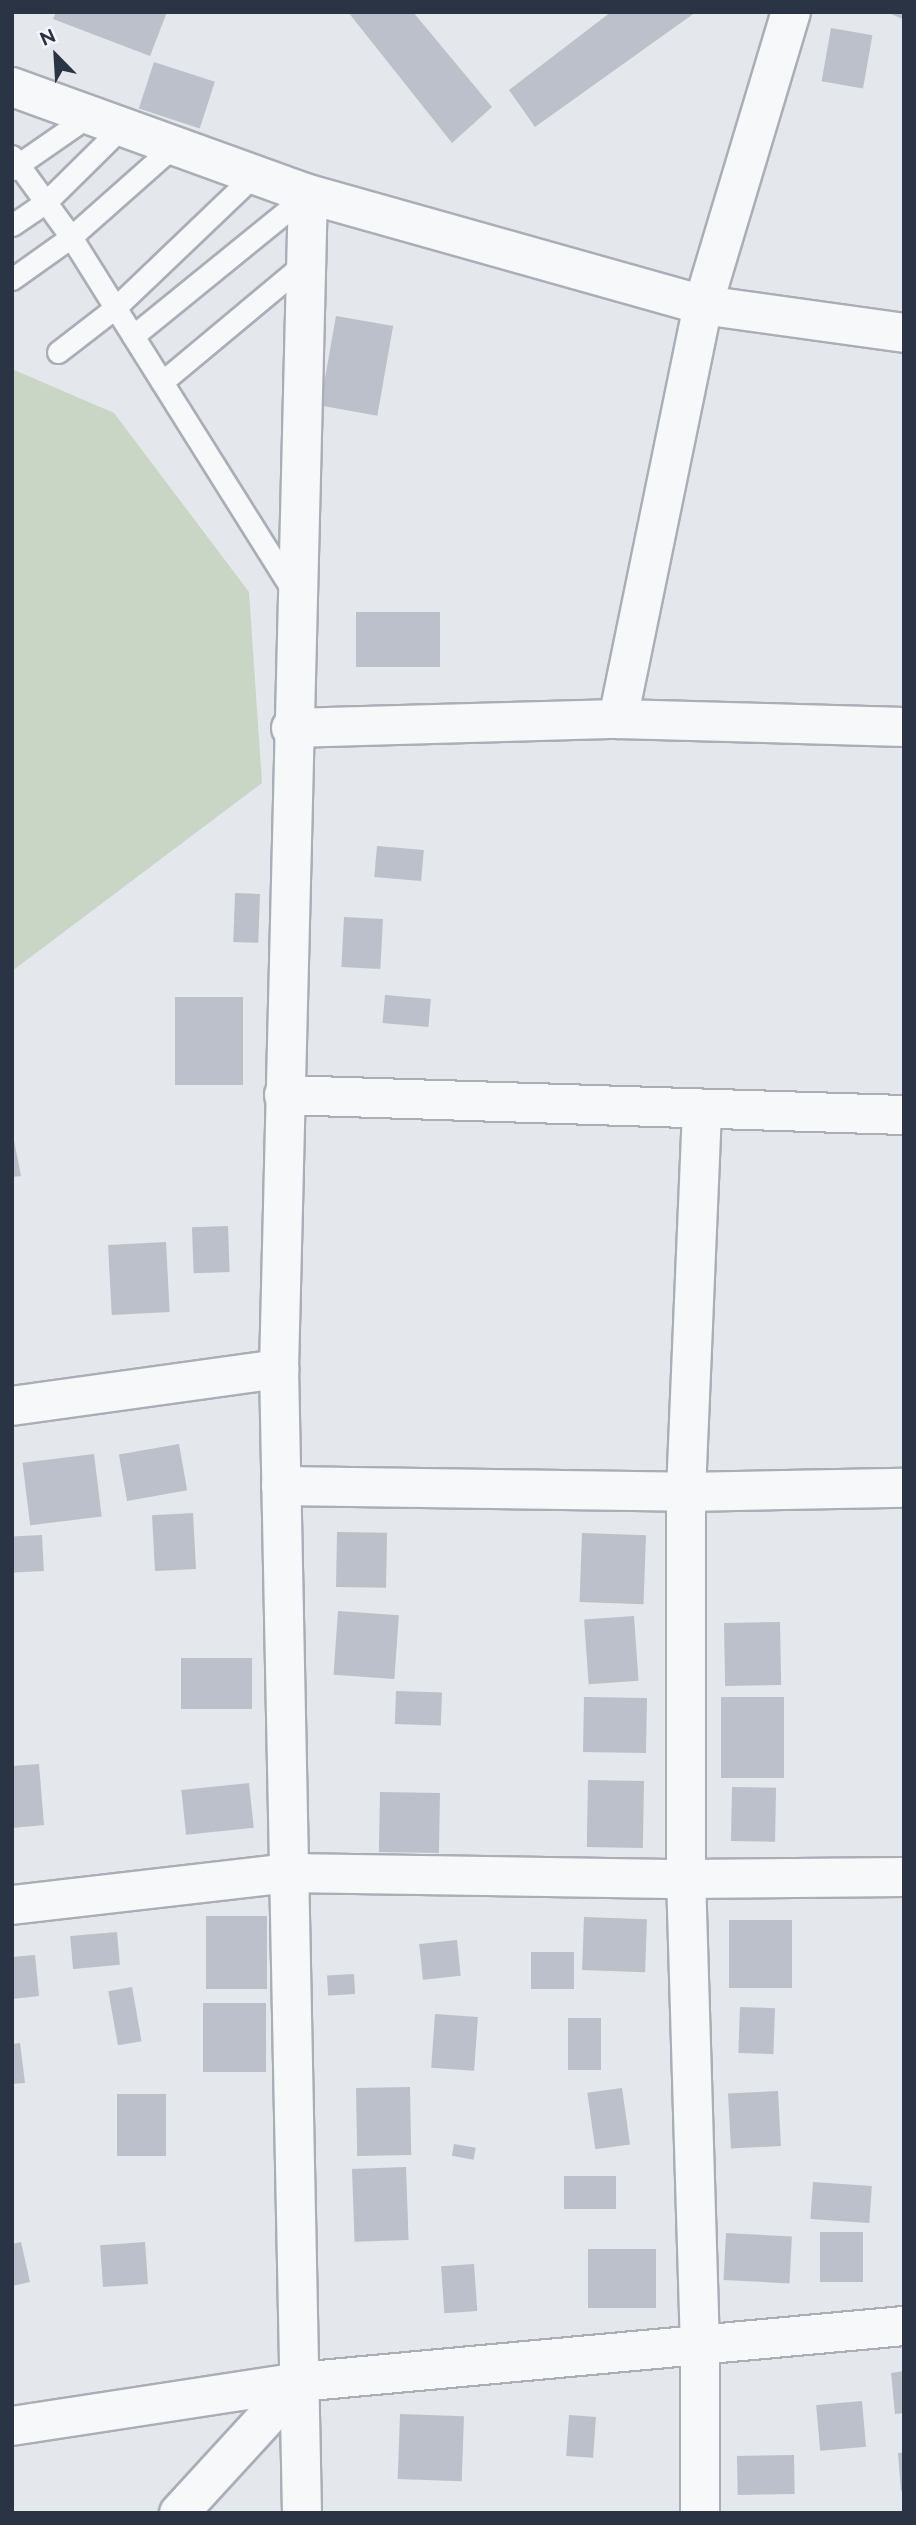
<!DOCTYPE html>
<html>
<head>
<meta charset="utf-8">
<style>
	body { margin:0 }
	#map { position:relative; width:916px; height:2525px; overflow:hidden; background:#e4e7ec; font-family:Raleway,sans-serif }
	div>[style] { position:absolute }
	.green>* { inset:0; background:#c9d6c5 }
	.building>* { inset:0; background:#bbc0ca; transform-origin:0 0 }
	.roads { filter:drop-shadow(2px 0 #a9aeb7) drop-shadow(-2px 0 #a9aeb7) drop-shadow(0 2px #a9aeb7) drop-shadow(0 -2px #a9aeb7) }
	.service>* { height:21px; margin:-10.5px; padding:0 10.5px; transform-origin:10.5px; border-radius:10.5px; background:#f7f8fa }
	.minor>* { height:38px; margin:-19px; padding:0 19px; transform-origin:19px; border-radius:19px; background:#f7f8fa }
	span { translate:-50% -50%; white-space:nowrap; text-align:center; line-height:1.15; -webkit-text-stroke:6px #f4f6f9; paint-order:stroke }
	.frame { position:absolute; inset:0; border:14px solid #2b3445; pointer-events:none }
	.north { position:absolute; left:21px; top:21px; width:70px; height:70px; -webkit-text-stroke:5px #f4f6f9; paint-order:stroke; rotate:336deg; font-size:19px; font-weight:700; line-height:28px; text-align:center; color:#2b3445 }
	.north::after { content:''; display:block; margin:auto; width:24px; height:32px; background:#2b3445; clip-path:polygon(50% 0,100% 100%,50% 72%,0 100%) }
</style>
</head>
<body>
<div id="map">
	<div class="green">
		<div style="clip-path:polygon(12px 369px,114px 413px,249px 592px,262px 783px,12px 971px)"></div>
	</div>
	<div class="building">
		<div style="clip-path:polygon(56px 12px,167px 12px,150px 56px,53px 19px)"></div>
		<div style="clip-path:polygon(348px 12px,413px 12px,492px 107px,452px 143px)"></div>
		<div style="clip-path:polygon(611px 12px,696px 12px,535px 127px,509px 90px)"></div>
		<div style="clip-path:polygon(886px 12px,904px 12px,904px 15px,903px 19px)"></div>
		<div style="left:831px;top:28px;width:42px;height:54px;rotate:10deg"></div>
		<div style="left:154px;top:62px;width:64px;height:49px;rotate:18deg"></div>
		<div style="left:336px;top:316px;width:58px;height:91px;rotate:10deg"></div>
		<div style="left:356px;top:612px;width:84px;height:55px"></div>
		<div style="left:377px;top:846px;width:47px;height:31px;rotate:5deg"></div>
		<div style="left:235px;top:893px;width:25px;height:49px;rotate:2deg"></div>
		<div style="left:344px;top:917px;width:39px;height:50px;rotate:3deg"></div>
		<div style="left:385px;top:995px;width:46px;height:28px;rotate:5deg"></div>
		<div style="left:175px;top:997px;width:68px;height:88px"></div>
		<div style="clip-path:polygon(12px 1130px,21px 1176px,12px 1177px)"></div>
		<div style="left:228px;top:1226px;width:46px;height:36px;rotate:88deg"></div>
		<div style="left:166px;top:1242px;width:70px;height:58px;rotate:87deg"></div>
		<div style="left:179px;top:1444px;width:47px;height:61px;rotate:80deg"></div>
		<div style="left:94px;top:1454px;width:63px;height:72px;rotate:83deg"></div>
		<div style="left:193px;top:1513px;width:56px;height:41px;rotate:87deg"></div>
		<div style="left:337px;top:1532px;width:50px;height:55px;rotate:1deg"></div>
		<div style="left:582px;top:1533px;width:64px;height:69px;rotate:2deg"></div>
		<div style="left:42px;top:1535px;width:36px;height:30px;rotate:87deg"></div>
		<div style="left:338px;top:1611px;width:61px;height:64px;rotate:4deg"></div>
		<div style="left:634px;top:1616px;width:65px;height:50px;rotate:86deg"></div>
		<div style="left:780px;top:1622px;width:63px;height:56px;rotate:89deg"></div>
		<div style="left:181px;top:1658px;width:71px;height:51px"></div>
		<div style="left:396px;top:1691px;width:46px;height:33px;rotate:2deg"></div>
		<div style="left:584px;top:1697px;width:63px;height:55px;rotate:1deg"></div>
		<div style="left:721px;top:1697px;width:63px;height:81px"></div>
		<div style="clip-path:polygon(39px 1764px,44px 1825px,12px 1828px,12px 1766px)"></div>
		<div style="left:588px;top:1780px;width:56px;height:67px;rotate:1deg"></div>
		<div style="left:249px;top:1783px;width:45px;height:68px;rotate:84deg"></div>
		<div style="left:732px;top:1787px;width:44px;height:54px;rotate:1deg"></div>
		<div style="left:380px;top:1792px;width:60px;height:60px;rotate:1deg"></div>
		<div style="left:206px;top:1916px;width:61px;height:73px"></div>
		<div style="left:584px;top:1917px;width:63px;height:53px;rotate:2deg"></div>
		<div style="left:792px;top:1920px;width:68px;height:63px;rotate:90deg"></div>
		<div style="left:117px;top:1932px;width:33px;height:47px;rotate:85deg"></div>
		<div style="left:457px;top:1940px;width:36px;height:38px;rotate:84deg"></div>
		<div style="left:531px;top:1952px;width:43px;height:37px"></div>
		<div style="clip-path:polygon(35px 1955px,39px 1996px,12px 1999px,12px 1957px)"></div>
		<div style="left:354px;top:1974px;width:20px;height:27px;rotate:87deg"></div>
		<div style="left:132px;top:1987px;width:55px;height:24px;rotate:80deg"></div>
		<div style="left:266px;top:2003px;width:69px;height:63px;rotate:90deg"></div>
		<div style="left:740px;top:2007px;width:35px;height:46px;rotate:2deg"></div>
		<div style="left:435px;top:2014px;width:43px;height:54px;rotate:4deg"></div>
		<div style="left:568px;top:2018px;width:33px;height:52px"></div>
		<div style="clip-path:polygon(20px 2043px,25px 2083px,12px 2084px,12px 2044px)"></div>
		<div style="left:410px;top:2087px;width:68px;height:54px;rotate:89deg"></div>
		<div style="left:622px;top:2088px;width:57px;height:35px;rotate:82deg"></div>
		<div style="left:778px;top:2091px;width:55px;height:50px;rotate:87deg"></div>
		<div style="left:117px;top:2094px;width:49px;height:62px"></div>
		<div style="left:454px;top:2144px;width:22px;height:12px;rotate:10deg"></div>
		<div style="left:406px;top:2167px;width:73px;height:54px;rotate:88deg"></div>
		<div style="left:616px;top:2176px;width:33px;height:52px;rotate:90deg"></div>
		<div style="left:813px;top:2182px;width:59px;height:37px;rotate:4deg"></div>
		<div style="left:863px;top:2232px;width:50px;height:43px;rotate:90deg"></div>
		<div style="left:726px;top:2233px;width:66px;height:47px;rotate:3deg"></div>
		<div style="clip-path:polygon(21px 2242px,30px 2282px,12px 2286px,12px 2244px)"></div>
		<div style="left:145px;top:2242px;width:42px;height:45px;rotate:86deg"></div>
		<div style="left:588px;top:2249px;width:68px;height:59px"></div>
		<div style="left:474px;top:2264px;width:47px;height:33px;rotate:86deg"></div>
		<div style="clip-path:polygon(904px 2371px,904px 2413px,895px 2414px,891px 2373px)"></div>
		<div style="left:862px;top:2401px;width:46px;height:46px;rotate:85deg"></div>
		<div style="left:400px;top:2414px;width:64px;height:65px;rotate:2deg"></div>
		<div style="left:569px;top:2415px;width:27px;height:41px;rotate:4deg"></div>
		<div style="clip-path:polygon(904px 2452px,904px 2490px,901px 2491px,898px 2453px)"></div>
		<div style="left:794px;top:2455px;width:39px;height:57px;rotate:89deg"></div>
	</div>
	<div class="roads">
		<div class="service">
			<div style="left:12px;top:156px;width:100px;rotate:53.9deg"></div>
			<div style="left:71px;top:237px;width:419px;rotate:57.9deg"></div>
			<div style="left:12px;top:169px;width:95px;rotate:-34.7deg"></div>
			<div style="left:12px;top:225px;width:41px;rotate:-34.1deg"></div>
			<div style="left:46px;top:202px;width:107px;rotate:-44.6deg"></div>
			<div style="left:12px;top:279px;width:72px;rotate:-35.4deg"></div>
			<div style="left:71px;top:237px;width:137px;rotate:-41.5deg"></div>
			<div style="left:133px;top:336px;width:225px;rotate:-39.1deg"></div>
			<div style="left:58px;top:352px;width:72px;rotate:-37.7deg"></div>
			<div style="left:115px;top:308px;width:192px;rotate:-43.7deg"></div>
			<div style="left:162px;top:382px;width:186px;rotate:-39.8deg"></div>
		</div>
		<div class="minor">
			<div style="left:12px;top:87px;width:315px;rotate:19.9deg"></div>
			<div style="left:308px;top:194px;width:410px;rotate:15.7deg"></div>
			<div style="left:703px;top:305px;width:203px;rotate:7.9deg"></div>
			<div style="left:618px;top:719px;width:423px;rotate:-78.4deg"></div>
			<div style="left:703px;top:305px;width:306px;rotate:-73.3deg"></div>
			<div style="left:291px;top:728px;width:327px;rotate:-1.6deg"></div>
			<div style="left:618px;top:719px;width:286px;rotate:1.6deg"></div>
			<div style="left:284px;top:1095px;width:620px;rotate:1.85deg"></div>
			<div style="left:12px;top:1406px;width:270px;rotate:-7.9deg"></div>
			<div style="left:281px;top:1486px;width:405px;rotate:0.8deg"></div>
			<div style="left:686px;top:1492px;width:218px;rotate:-1.1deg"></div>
			<div style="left:12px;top:1905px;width:278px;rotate:-6.6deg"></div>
			<div style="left:288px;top:1873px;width:398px;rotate:0.9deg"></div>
			<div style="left:686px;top:1879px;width:218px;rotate:-0.5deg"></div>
			<div style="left:12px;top:2426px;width:290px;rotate:-8.7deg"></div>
			<div style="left:299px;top:2382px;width:608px;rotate:-5.29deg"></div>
			<div style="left:179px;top:2513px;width:178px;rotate:-47.5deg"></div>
			<div style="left:302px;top:2513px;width:1144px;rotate:-91.15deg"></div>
			<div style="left:279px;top:1369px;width:1175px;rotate:-88.59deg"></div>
			<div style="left:700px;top:2513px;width:165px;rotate:-90deg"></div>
			<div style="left:700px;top:2348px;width:469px;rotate:-91.7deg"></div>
			<div style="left:686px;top:1879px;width:387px;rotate:-90deg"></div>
			<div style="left:686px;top:1492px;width:383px;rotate:-87.6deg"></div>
		</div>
	</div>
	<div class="frame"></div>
	<div class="north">N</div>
</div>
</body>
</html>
